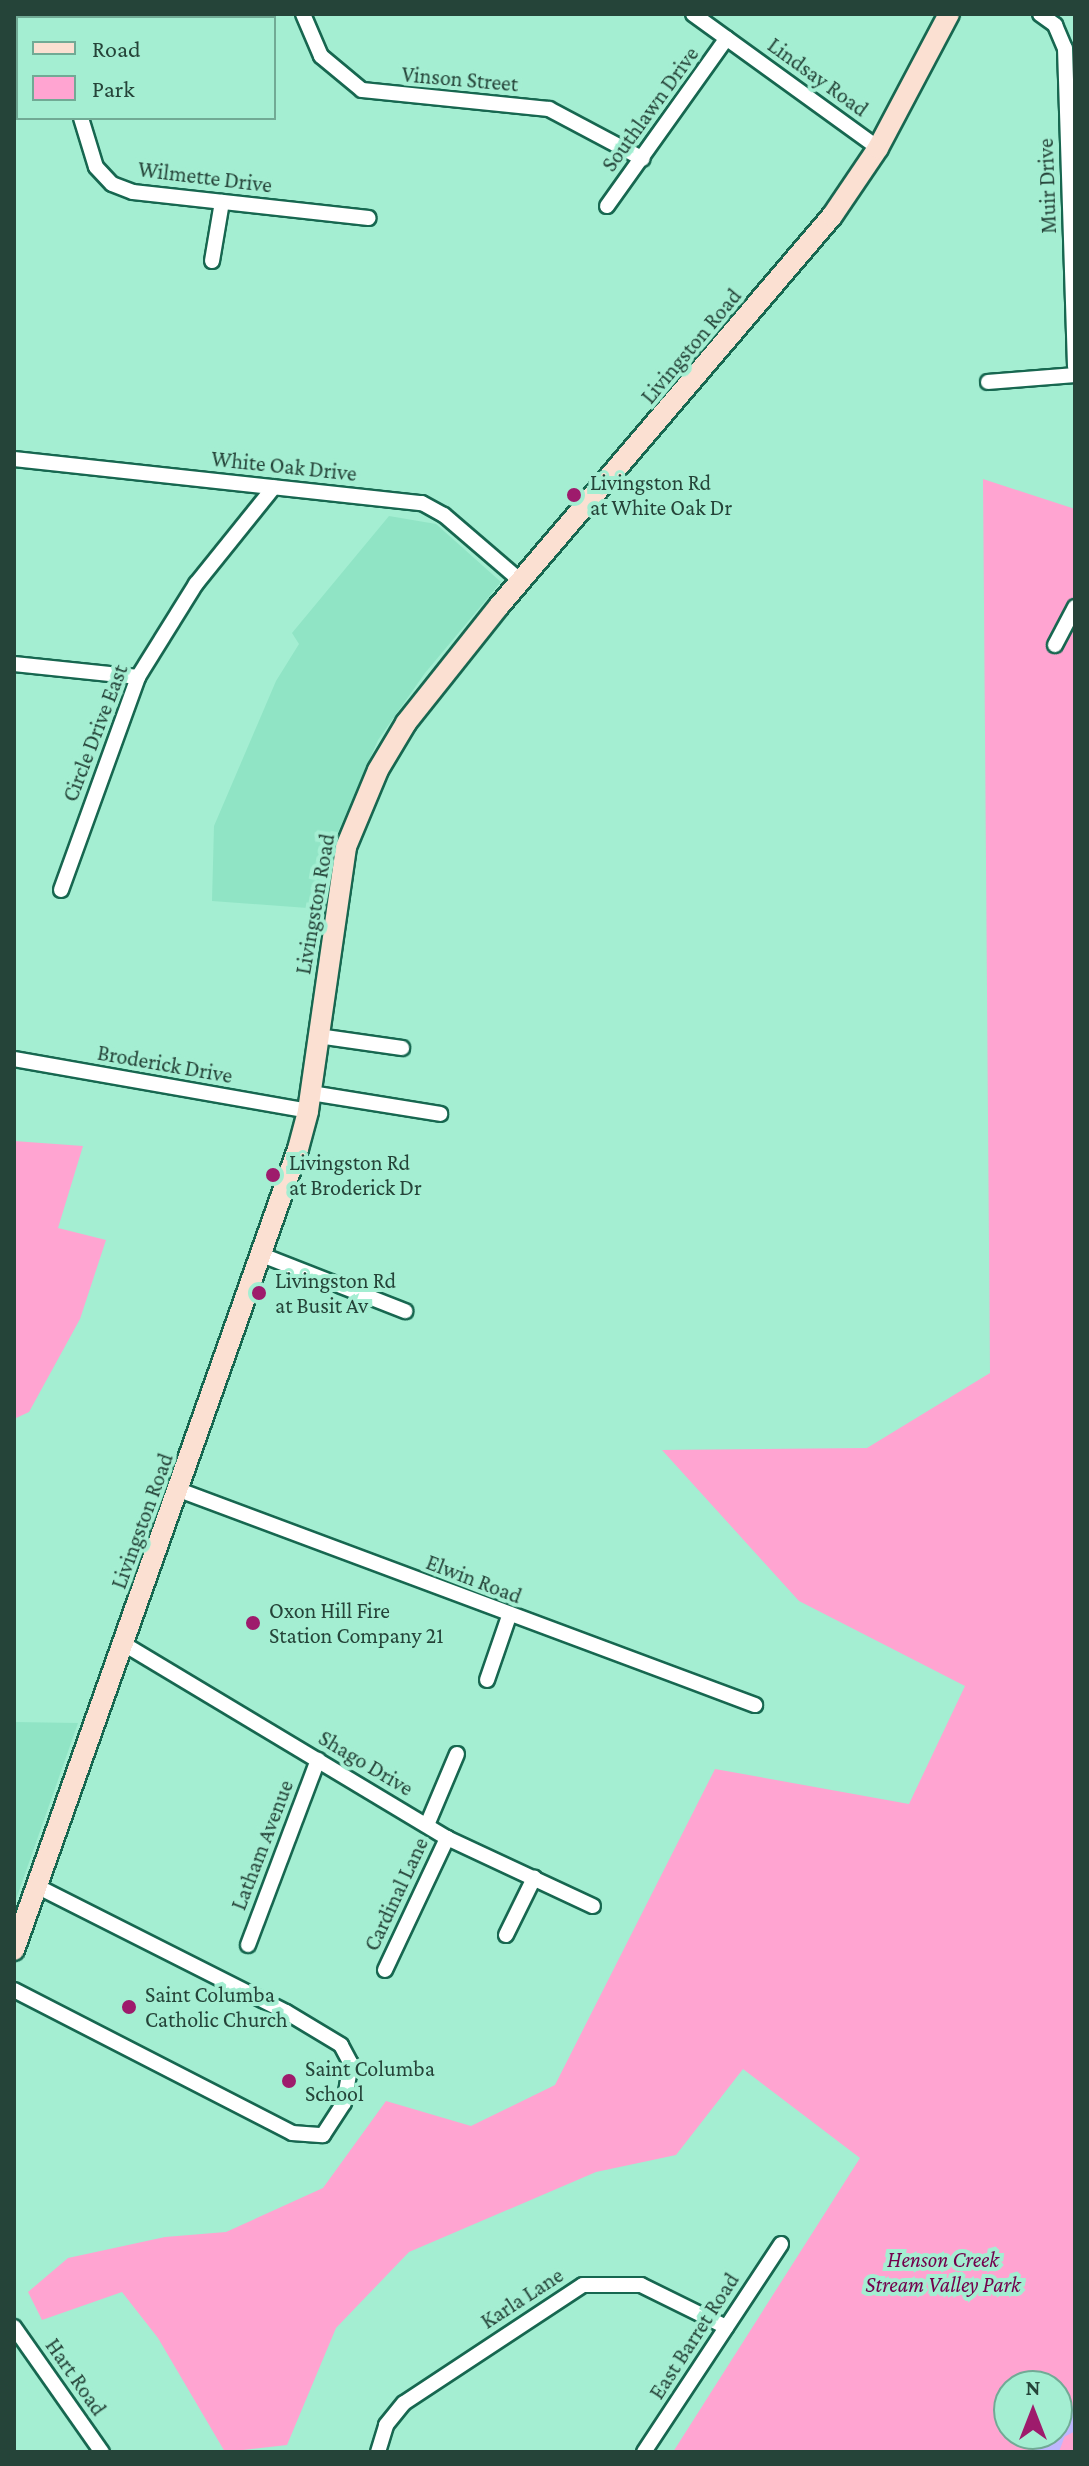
<!DOCTYPE html>
<html>
<head>
<meta charset="utf-8">
<style>
	body { margin:0 }
	#map { position:relative; width:1089px; height:2466px; overflow:hidden; background:#a4eed2; font-family:"Crimson Pro",serif }
	div>[style] { position:absolute }
	.built>* { inset:0; background:#90e4c5 }
	.green>* { inset:0; background:#ffa4d1 }
	.river>* { height:24px; margin:-12px; padding:0 12px; transform-origin:12px; border-radius:12px; background:#bfb7fe }
	.roads { filter:drop-shadow(2px 0 #176750) drop-shadow(-2px 0 #176750) drop-shadow(0 2px #176750) drop-shadow(0 -2px #176750) }
	.minor>* { height:14px; margin:-7px; padding:0 7px; transform-origin:7px; border-radius:7px; background:#fff }
	.secondary>* { height:20px; margin:-10px; padding:0 10px; transform-origin:10px; border-radius:10px; background:#fbe0d2 }
	.dots>* { width:22px; height:22px; translate:-50% -50%; box-sizing:border-box; border:4px solid #a4eed2; border-radius:50% }
	span { translate:-50% -50%; white-space:nowrap; text-align:center; line-height:1.15; -webkit-text-stroke:8px #a4eed2; paint-order:stroke }
	.street-label { font-size:22px; color:#254439 }
	.poi-label { font-size:22px; color:#254439 }
	.left { translate:0 -50%; text-align:left }
	.park-label { font-size:22px; color:#73004c; font-style:italic }
	.frame { position:absolute; inset:0; border:16px solid #254439; pointer-events:none }
	.legend { position:absolute; left:16px; top:16px; width:260px; height:104px; box-sizing:border-box; background:#a4eed2; border:2px solid #71aa95; margin:0; padding:10px 14px; list-style:none; font-size:24px; color:#254439 }
	.legend li { display:flex; align-items:center; gap:16px; height:40px }
	.legend b { width:40px; border:2px solid #71aa95 }
	.north { position:absolute; left:993px; top:2370px; width:80px; height:80px; box-sizing:border-box; background:#a4eed2; border:2px solid #71aa95; border-radius:50%; rotate:0deg; font-size:22px; font-weight:700; line-height:32px; text-align:center; color:#254439 }
	.north::after { content:''; display:block; margin:auto; width:28px; height:36px; background:#9e1b6c; clip-path:polygon(50% 0,100% 100%,50% 72%,0 100%) }
</style>
</head>
<body>
<div id="map">
	<div class="built">
		<div style="clip-path:polygon(389px 516px,436px 524px,501px 582px,425px 673px,378px 740px,332px 846px,321px 909px,212px 901px,214px 826px,276px 681px,299px 644px,292px 633px)"></div>
		<div style="clip-path:polygon(14px 1722px,78px 1723px,14px 1905px)"></div>
	</div>
	<div class="green">
		<div style="clip-path:polygon(evenodd,983px 479px,1075px 509px,1075px 2452px,673px 2452px,860px 2158px,743px 2069px,676px 2155px,596px 2172px,409px 2252px,336px 2328px,287px 2445px,225px 2452px,158px 2338px,122px 2292px,42px 2320px,28px 2292px,68px 2258px,165px 2237px,226px 2232px,323px 2188px,386px 2101px,471px 2126px,555px 2085px,715px 1769px,909px 1804px,965px 1686px,799px 1601px,662px 1450px,867px 1448px,990px 1373px,983px 479px,1009px 2386px,1057px 2386px,1057px 2434px,1009px 2434px,1009px 2386px)"></div>
		<div style="clip-path:polygon(14px 1141px,83px 1146px,58px 1228px,106px 1240px,80px 1319px,29px 1412px,14px 1419px)"></div>
	</div>
	<div class="river">
		<div style="left:1057px;top:2427px;width:20px;rotate:-27deg"></div>
		<div style="left:1046px;top:2452px;width:19px;rotate:-69deg"></div>
	</div>
	<div class="roads">
		<div class="minor">
			<div style="left:60px;top:14px;width:4px;rotate:76deg"></div>
			<div style="left:303px;top:14px;width:46px;rotate:66.8deg"></div>
			<div style="left:321px;top:56px;width:53px;rotate:39.7deg"></div>
			<div style="left:362px;top:90px;width:188px;rotate:5.8deg"></div>
			<div style="left:549px;top:109px;width:106px;rotate:28deg"></div>
			<div style="left:693px;top:14px;width:228px;rotate:35.9deg"></div>
			<div style="left:1040px;top:14px;width:19px;rotate:36deg"></div>
			<div style="left:1055px;top:25px;width:25px;rotate:67deg"></div>
			<div style="left:1065px;top:48px;width:319px;rotate:88.2deg"></div>
			<div style="left:81px;top:118px;width:51px;rotate:73deg"></div>
			<div style="left:96px;top:167px;width:23px;rotate:47deg"></div>
			<div style="left:112px;top:184px;width:22px;rotate:21deg"></div>
			<div style="left:133px;top:192px;width:237px;rotate:6.3deg"></div>
			<div style="left:607px;top:206px;width:206px;rotate:-54.5deg"></div>
			<div style="left:212px;top:261px;width:60px;rotate:-80.4deg"></div>
			<div style="left:988px;top:382px;width:87px;rotate:-4.6deg"></div>
			<div style="left:14px;top:459px;width:410px;rotate:6.2deg"></div>
			<div style="left:422px;top:503px;width:25px;rotate:29deg"></div>
			<div style="left:444px;top:515px;width:103px;rotate:40.7deg"></div>
			<div style="left:1055px;top:645px;width:43px;rotate:-62.2deg"></div>
			<div style="left:14px;top:664px;width:125px;rotate:6deg"></div>
			<div style="left:61px;top:890px;width:226px;rotate:-70.1deg"></div>
			<div style="left:138px;top:677px;width:110px;rotate:-58.1deg"></div>
			<div style="left:196px;top:584px;width:124px;rotate:-51.2deg"></div>
			<div style="left:318px;top:1036px;width:85px;rotate:8.1deg"></div>
			<div style="left:14px;top:1059px;width:299px;rotate:10deg"></div>
			<div style="left:311px;top:1093px;width:131px;rotate:9.2deg"></div>
			<div style="left:262px;top:1255px;width:154px;rotate:21.4deg"></div>
			<div style="left:179px;top:1490px;width:615px;rotate:20.47deg"></div>
			<div style="left:124px;top:1644px;width:377px;rotate:31deg"></div>
			<div style="left:447px;top:1838px;width:161px;rotate:25deg"></div>
			<div style="left:487px;top:1680px;width:68px;rotate:-71deg"></div>
			<div style="left:427px;top:1825px;width:77px;rotate:-67.1deg"></div>
			<div style="left:506px;top:1935px;width:64px;rotate:-63.8deg"></div>
			<div style="left:248px;top:1945px;width:198px;rotate:-69.3deg"></div>
			<div style="left:385px;top:1970px;width:146px;rotate:-64.8deg"></div>
			<div style="left:14px;top:1990px;width:313px;rotate:27.2deg"></div>
			<div style="left:292px;top:2133px;width:31px;rotate:4deg"></div>
			<div style="left:323px;top:2135px;width:38px;rotate:-57deg"></div>
			<div style="left:344px;top:2103px;width:40px;rotate:-80deg"></div>
			<div style="left:351px;top:2064px;width:21px;rotate:-118deg"></div>
			<div style="left:341px;top:2045px;width:64px;rotate:-149deg"></div>
			<div style="left:286px;top:2012px;width:279px;rotate:-153.2deg"></div>
			<div style="left:14px;top:2327px;width:153px;rotate:54.9deg"></div>
			<div style="left:378px;top:2452px;width:28px;rotate:-73deg"></div>
			<div style="left:386px;top:2425px;width:28px;rotate:-51deg"></div>
			<div style="left:404px;top:2403px;width:214px;rotate:-33.4deg"></div>
			<div style="left:583px;top:2285px;width:58px"></div>
			<div style="left:641px;top:2285px;width:95px;rotate:26.3deg"></div>
			<div style="left:644px;top:2452px;width:249px;rotate:-56.6deg"></div>
		</div>
		<div class="secondary">
			<div style="left:14px;top:1950px;width:850px;rotate:-70.48deg"></div>
			<div style="left:298px;top:1149px;width:39px;rotate:-75deg"></div>
			<div style="left:308px;top:1111px;width:267px;rotate:-81.8deg"></div>
			<div style="left:346px;top:847px;width:83px;rotate:-67.4deg"></div>
			<div style="left:378px;top:770px;width:55px;rotate:-59.2deg"></div>
			<div style="left:406px;top:723px;width:149px;rotate:-51.5deg"></div>
			<div style="left:499px;top:606px;width:513px;rotate:-49.51deg"></div>
			<div style="left:832px;top:216px;width:82px;rotate:-55.9deg"></div>
			<div style="left:878px;top:148px;width:152px;rotate:-62.1deg"></div>
		</div>
	</div>
	<div class="dots">
		<div style="left:574px;top:495px;background:#9e1b6c"></div>
		<div style="left:273px;top:1175px;background:#9e1b6c"></div>
		<div style="left:259px;top:1293px;background:#9e1b6c"></div>
		<div style="left:253px;top:1623px;background:#9e1b6c"></div>
		<div style="left:129px;top:2007px;background:#9e1b6c"></div>
		<div style="left:289px;top:2081px;background:#9e1b6c"></div>
	</div>
	<div class="street-label">
		<span style="left:818px;top:77px;rotate:36deg">Lindsay Road</span>
		<span style="left:460px;top:79px;rotate:5deg">Vinson Street</span>
		<span style="left:650px;top:109px;rotate:-54deg">Southlawn Drive</span>
		<span style="left:205px;top:177px;rotate:7deg">Wilmette Drive</span>
		<span style="left:1047px;top:186px;rotate:-92deg">Muir Drive</span>
		<span style="left:691px;top:346px;rotate:-50deg">Livingston Road</span>
		<span style="left:284px;top:466px;rotate:6deg">White Oak Drive</span>
		<span style="left:95px;top:733px;rotate:-69deg">Circle Drive East</span>
		<span style="left:315px;top:904px;rotate:-80deg">Livingston Road</span>
		<span style="left:165px;top:1064px;rotate:10deg">Broderick Drive</span>
		<span style="left:142px;top:1521px;rotate:-70deg">Livingston Road</span>
		<span style="left:474px;top:1579px;rotate:21deg">Elwin Road</span>
		<span style="left:366px;top:1763px;rotate:31deg">Shago Drive</span>
		<span style="left:262px;top:1845px;rotate:-69deg">Latham Avenue</span>
		<span style="left:396px;top:1894px;rotate:-65deg">Cardinal Lane</span>
		<span style="left:522px;top:2298px;rotate:-33deg">Karla Lane</span>
		<span style="left:694px;top:2336px;rotate:-57deg">East Barret Road</span>
		<span style="left:76px;top:2377px;rotate:55deg">Hart Road</span>
	</div>
	<div class="poi-label">
		<span class="left" style="left:590px;top:495px">Livingston Rd<br>at White Oak Dr</span>
		<span class="left" style="left:289px;top:1175px">Livingston Rd<br>at Broderick Dr</span>
		<span class="left" style="left:275px;top:1293px">Livingston Rd<br>at Busit Av</span>
		<span class="left" style="left:269px;top:1623px">Oxon Hill Fire<br>Station Company 21</span>
		<span class="left" style="left:145px;top:2007px">Saint Columba<br>Catholic Church</span>
		<span class="left" style="left:305px;top:2081px">Saint Columba<br>School</span>
	</div>
	<div class="park-label">
		<span style="left:943px;top:2272px">Henson Creek<br>Stream Valley Park</span>
	</div>
	<div class="frame"></div>
	<ul class="legend">
	<li><b style="height:10px;background:#fbe0d2"></b>Road</li>
	<li><b style="height:22px;background:#ffa4d1"></b>Park</li>
	</ul>
	<div class="north">N</div>
</div>
</body>
</html>
